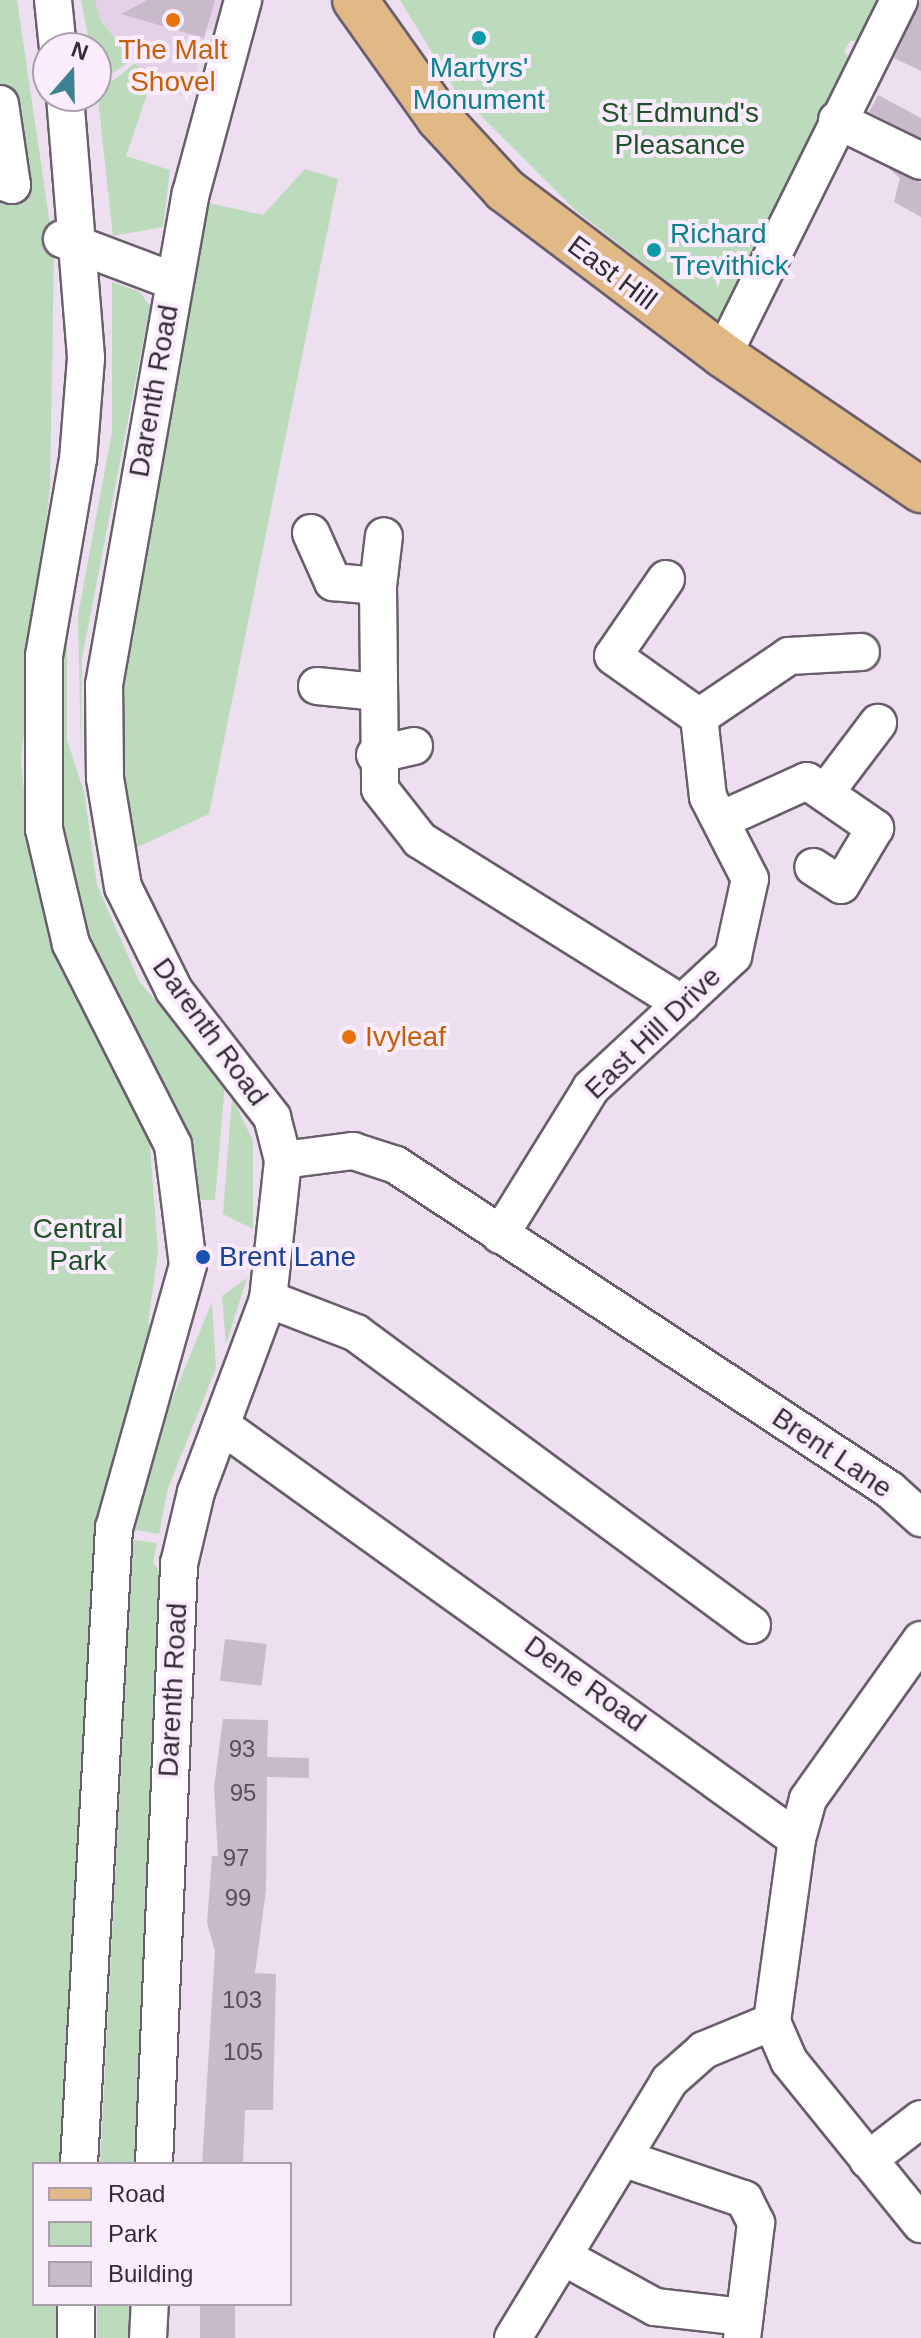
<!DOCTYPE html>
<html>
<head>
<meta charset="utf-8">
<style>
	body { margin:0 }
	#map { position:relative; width:921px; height:2338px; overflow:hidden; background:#eddfef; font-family:Arial,sans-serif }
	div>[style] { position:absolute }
	.built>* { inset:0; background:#e4d1e7 }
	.green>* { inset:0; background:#bcdbbd; transform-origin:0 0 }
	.building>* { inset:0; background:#c8baca; transform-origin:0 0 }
	.roads { filter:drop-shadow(2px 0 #6a5e6c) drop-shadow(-2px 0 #6a5e6c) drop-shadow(0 2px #6a5e6c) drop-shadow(0 -2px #6a5e6c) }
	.minor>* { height:36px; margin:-18px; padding:0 18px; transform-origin:18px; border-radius:18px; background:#fff }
	.major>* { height:44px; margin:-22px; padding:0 22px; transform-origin:22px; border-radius:22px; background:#e0b986 }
	.dots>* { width:22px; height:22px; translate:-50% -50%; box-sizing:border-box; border:4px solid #faecfd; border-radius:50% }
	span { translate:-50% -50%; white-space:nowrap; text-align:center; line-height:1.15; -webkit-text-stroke:8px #faecfd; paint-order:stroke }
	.number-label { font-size:24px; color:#585059 }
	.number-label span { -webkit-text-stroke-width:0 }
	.food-label { font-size:28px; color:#c56008 }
	.left { translate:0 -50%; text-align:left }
	.culture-label { font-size:28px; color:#0d838f }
	.park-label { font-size:28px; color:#1e5327 }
	.street-label { font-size:28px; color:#322d33 }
	.transit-label { font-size:28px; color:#164399 }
	.legend { position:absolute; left:32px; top:2162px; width:260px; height:144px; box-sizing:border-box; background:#faecfd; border:2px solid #aaa0ac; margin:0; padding:10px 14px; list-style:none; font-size:24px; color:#322d33 }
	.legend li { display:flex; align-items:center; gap:16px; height:40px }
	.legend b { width:40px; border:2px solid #aaa0ac }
	.north { position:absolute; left:32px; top:32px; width:80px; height:80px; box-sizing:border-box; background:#faecfd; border:2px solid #aaa0ac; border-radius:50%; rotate:20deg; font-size:22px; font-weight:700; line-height:32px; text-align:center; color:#322d33 }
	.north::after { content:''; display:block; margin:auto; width:28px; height:36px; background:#3d838f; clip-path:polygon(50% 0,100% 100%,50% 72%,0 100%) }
</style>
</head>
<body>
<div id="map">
	<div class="built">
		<div style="clip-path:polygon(95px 0,227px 0,215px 31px,207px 29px,190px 98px,170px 92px,133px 61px,101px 21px)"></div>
	</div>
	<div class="green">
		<div style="clip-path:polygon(0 0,17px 0,54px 252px,50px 487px,21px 762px,31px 858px,55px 951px,128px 1086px,150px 1146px,158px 1252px,148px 1324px,162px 1316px,121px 1436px,99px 1532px,65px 2164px,34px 2164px,34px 2304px,62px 2304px,61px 2338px,0 2338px)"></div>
		<div style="clip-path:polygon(81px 0,95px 0,101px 21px,132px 60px,113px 73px,96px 76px)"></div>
		<div style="clip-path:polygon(400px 0,886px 0,866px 41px,850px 41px,844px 51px,854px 69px,723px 325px,574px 209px,455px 90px)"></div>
		<div style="clip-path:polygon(135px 63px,152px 80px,126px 156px,170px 170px,163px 227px,113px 236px,96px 81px,114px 80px)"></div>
		<div style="clip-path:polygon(305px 169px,338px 179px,209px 814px,127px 852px,119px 694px,204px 202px,263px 215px)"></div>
		<div style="clip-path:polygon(112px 282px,140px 292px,150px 306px,82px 659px,81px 760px,78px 615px,112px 432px)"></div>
		<div style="clip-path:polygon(67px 614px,67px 740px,84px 792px,97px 885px,139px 981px,225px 1084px,215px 1200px,200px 1200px,175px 1108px,74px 906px,54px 787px,56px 681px)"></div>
		<div style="clip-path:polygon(232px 1097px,253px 1141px,253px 1229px,223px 1214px)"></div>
		<div style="clip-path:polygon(247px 1278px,226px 1345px,222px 1296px)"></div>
		<div style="clip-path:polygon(212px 1302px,216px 1368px,168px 1488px,159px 1534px,135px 1530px,156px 1438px)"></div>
		<div style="clip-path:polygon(133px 1540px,157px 1543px,153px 1563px,163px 1576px,136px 2164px,100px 2164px)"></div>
		<div style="left:97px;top:2304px;width:37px;height:34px"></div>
	</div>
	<div class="building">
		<div style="clip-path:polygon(147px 0,215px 0,204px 38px,121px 14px)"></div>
		<div style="clip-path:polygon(920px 0,921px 0,921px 71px,894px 58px)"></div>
		<div style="clip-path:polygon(878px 95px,921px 118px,921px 138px,869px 112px)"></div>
		<div style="clip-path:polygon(888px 168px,921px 182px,921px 217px,894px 202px,900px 178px)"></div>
		<div style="left:225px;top:1639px;width:42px;height:42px;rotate:7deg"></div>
		<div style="clip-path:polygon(223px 1719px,268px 1720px,267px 1757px,309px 1758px,309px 1778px,267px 1777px,266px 1890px,255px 1973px,276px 1974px,273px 2110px,245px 2110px,243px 2164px,202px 2164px,215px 1951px,207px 1923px,212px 1856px,218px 1856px,214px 1788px)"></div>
		<div style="left:200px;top:2304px;width:35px;height:34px"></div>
	</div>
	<div class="roads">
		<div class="minor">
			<div style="left:53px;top:0;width:48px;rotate:84.1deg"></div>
			<div style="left:65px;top:96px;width:263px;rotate:85.4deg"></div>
			<div style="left:86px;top:358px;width:101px;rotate:94.5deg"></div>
			<div style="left:78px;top:459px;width:200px;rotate:99.8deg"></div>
			<div style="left:44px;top:656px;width:173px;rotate:90deg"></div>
			<div style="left:44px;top:829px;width:118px;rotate:76.8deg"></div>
			<div style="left:71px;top:944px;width:225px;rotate:63.1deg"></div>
			<div style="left:173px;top:1145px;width:121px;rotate:82.9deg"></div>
			<div style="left:188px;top:1265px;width:273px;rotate:105.7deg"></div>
			<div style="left:114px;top:1528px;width:637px;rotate:93.15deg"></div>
			<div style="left:0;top:104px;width:82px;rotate:81.6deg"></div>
			<div style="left:12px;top:185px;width:13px;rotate:-162deg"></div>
			<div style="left:837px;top:120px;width:93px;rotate:26deg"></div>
			<div style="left:62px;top:239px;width:119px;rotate:20.7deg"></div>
			<div style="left:723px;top:355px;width:396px;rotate:-63.6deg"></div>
			<div style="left:311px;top:533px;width:54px;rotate:65.8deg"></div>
			<div style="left:333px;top:582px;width:45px;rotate:5.1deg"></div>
			<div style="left:378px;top:586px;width:203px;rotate:89.4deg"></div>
			<div style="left:380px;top:789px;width:65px;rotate:51.9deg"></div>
			<div style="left:420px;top:840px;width:309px;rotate:32deg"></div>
			<div style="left:666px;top:579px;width:93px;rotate:124.5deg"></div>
			<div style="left:613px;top:656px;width:105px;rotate:35.3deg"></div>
			<div style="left:378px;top:586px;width:50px;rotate:-83.2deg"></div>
			<div style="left:317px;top:686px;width:59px;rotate:5.8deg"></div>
			<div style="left:375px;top:755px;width:40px;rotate:-13deg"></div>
			<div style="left:825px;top:793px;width:88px;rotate:-52.9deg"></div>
			<div style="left:721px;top:820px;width:94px;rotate:-24.4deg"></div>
			<div style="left:807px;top:781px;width:83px;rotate:34.7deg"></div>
			<div style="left:875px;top:828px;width:66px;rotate:120.8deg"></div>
			<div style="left:841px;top:885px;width:33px;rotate:-147deg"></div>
			<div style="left:283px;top:1160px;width:71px;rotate:-7.3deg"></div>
			<div style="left:353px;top:1151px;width:45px;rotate:18deg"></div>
			<div style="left:396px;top:1165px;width:591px;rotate:33.34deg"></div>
			<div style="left:890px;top:1490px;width:42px;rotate:42.1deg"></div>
			<div style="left:500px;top:1235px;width:173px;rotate:-58.2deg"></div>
			<div style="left:591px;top:1088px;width:194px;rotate:-42.9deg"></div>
			<div style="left:733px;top:956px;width:79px;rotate:-77.6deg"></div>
			<div style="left:750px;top:879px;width:92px;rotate:-117.1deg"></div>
			<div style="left:708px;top:797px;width:81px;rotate:-96.4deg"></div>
			<div style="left:699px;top:717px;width:109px;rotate:-34.1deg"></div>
			<div style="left:789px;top:656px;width:72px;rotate:-3.2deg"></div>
			<div style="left:268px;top:1299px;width:94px;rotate:21.1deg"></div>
			<div style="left:356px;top:1333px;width:492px;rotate:36.4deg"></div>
			<div style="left:221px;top:1425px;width:709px;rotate:35.71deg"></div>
			<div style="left:797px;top:1839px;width:185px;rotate:97.8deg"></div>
			<div style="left:797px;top:1839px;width:41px;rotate:-74.6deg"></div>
			<div style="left:808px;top:1799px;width:195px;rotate:-54.6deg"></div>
			<div style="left:772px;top:2022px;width:43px;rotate:66.4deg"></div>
			<div style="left:789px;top:2061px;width:210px;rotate:51deg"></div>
			<div style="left:625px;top:2159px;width:126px;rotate:18.6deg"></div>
			<div style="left:744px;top:2199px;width:27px;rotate:63deg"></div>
			<div style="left:756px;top:2223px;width:116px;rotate:96.9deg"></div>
			<div style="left:868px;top:2160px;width:67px;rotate:-37.7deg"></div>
			<div style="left:154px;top:2164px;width:601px;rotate:-87.61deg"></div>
			<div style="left:179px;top:1564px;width:74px;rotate:-76.7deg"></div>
			<div style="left:196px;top:1492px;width:206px;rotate:-69.5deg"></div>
			<div style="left:268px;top:1299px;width:140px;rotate:-83.8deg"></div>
			<div style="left:283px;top:1160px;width:44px;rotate:-104.3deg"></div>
			<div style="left:272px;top:1117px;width:160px;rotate:-127.7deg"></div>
			<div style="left:174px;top:990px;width:115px;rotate:-116.3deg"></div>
			<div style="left:123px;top:887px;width:110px;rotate:-99.4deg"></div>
			<div style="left:105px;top:778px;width:93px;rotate:-90.6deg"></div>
			<div style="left:104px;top:685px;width:500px;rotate:-80deg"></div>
			<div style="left:191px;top:193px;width:200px;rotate:-74.9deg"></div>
			<div style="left:564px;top:2257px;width:104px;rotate:28.8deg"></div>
			<div style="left:655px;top:2307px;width:90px;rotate:6.4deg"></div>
			<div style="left:76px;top:2338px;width:34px;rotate:-90deg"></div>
			<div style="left:148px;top:2338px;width:34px;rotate:-87deg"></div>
			<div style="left:513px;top:2338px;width:301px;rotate:-58.7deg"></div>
			<div style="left:669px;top:2081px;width:47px;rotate:-41.5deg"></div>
			<div style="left:704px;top:2050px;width:74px;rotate:-22.4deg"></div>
		</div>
		<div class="major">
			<div style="left:355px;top:0;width:145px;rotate:54.6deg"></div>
			<div style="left:439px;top:118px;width:98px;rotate:47.5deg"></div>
			<div style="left:505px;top:190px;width:273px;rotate:37.1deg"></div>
			<div style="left:723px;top:355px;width:240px;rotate:34.3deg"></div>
		</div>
	</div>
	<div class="dots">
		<div style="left:173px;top:20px;background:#e8710a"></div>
		<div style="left:479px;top:38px;background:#0f9aa8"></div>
		<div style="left:654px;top:250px;background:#0f9aa8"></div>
		<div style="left:349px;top:1037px;background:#e8710a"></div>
		<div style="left:203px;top:1257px;background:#1a4fb4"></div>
	</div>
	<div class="number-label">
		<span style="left:242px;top:1749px">93</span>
		<span style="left:243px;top:1793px">95</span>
		<span style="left:236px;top:1858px">97</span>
		<span style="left:238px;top:1898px">99</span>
		<span style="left:242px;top:2000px">103</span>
		<span style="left:243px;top:2052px">105</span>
	</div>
	<div class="food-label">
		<span style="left:173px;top:66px">The Malt<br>Shovel</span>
		<span class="left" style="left:365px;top:1037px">Ivyleaf</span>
	</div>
	<div class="culture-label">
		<span style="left:479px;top:84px">Martyrs'<br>Monument</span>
		<span class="left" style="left:670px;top:250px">Richard<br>Trevithick</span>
	</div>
	<div class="park-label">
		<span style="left:680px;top:129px">St Edmund's<br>Pleasance</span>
		<span style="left:78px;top:1245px">Central<br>Park</span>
	</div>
	<div class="street-label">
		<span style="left:612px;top:273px;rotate:37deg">East Hill</span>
		<span style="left:154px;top:391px;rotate:-80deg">Darenth Road</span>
		<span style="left:210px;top:1032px;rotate:54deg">Darenth Road</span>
		<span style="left:653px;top:1033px;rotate:-44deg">East Hill Drive</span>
		<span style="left:832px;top:1453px;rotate:34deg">Brent Lane</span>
		<span style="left:585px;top:1684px;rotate:36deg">Dene Road</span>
		<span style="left:173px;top:1690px;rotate:-87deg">Darenth Road</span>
	</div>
	<div class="transit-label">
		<span class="left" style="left:219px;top:1257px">Brent Lane</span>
	</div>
	<ul class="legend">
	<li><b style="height:10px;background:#e0b986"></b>Road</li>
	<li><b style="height:22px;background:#bcdbbd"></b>Park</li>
	<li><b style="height:22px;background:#c8baca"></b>Building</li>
	</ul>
	<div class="north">N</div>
</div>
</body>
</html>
